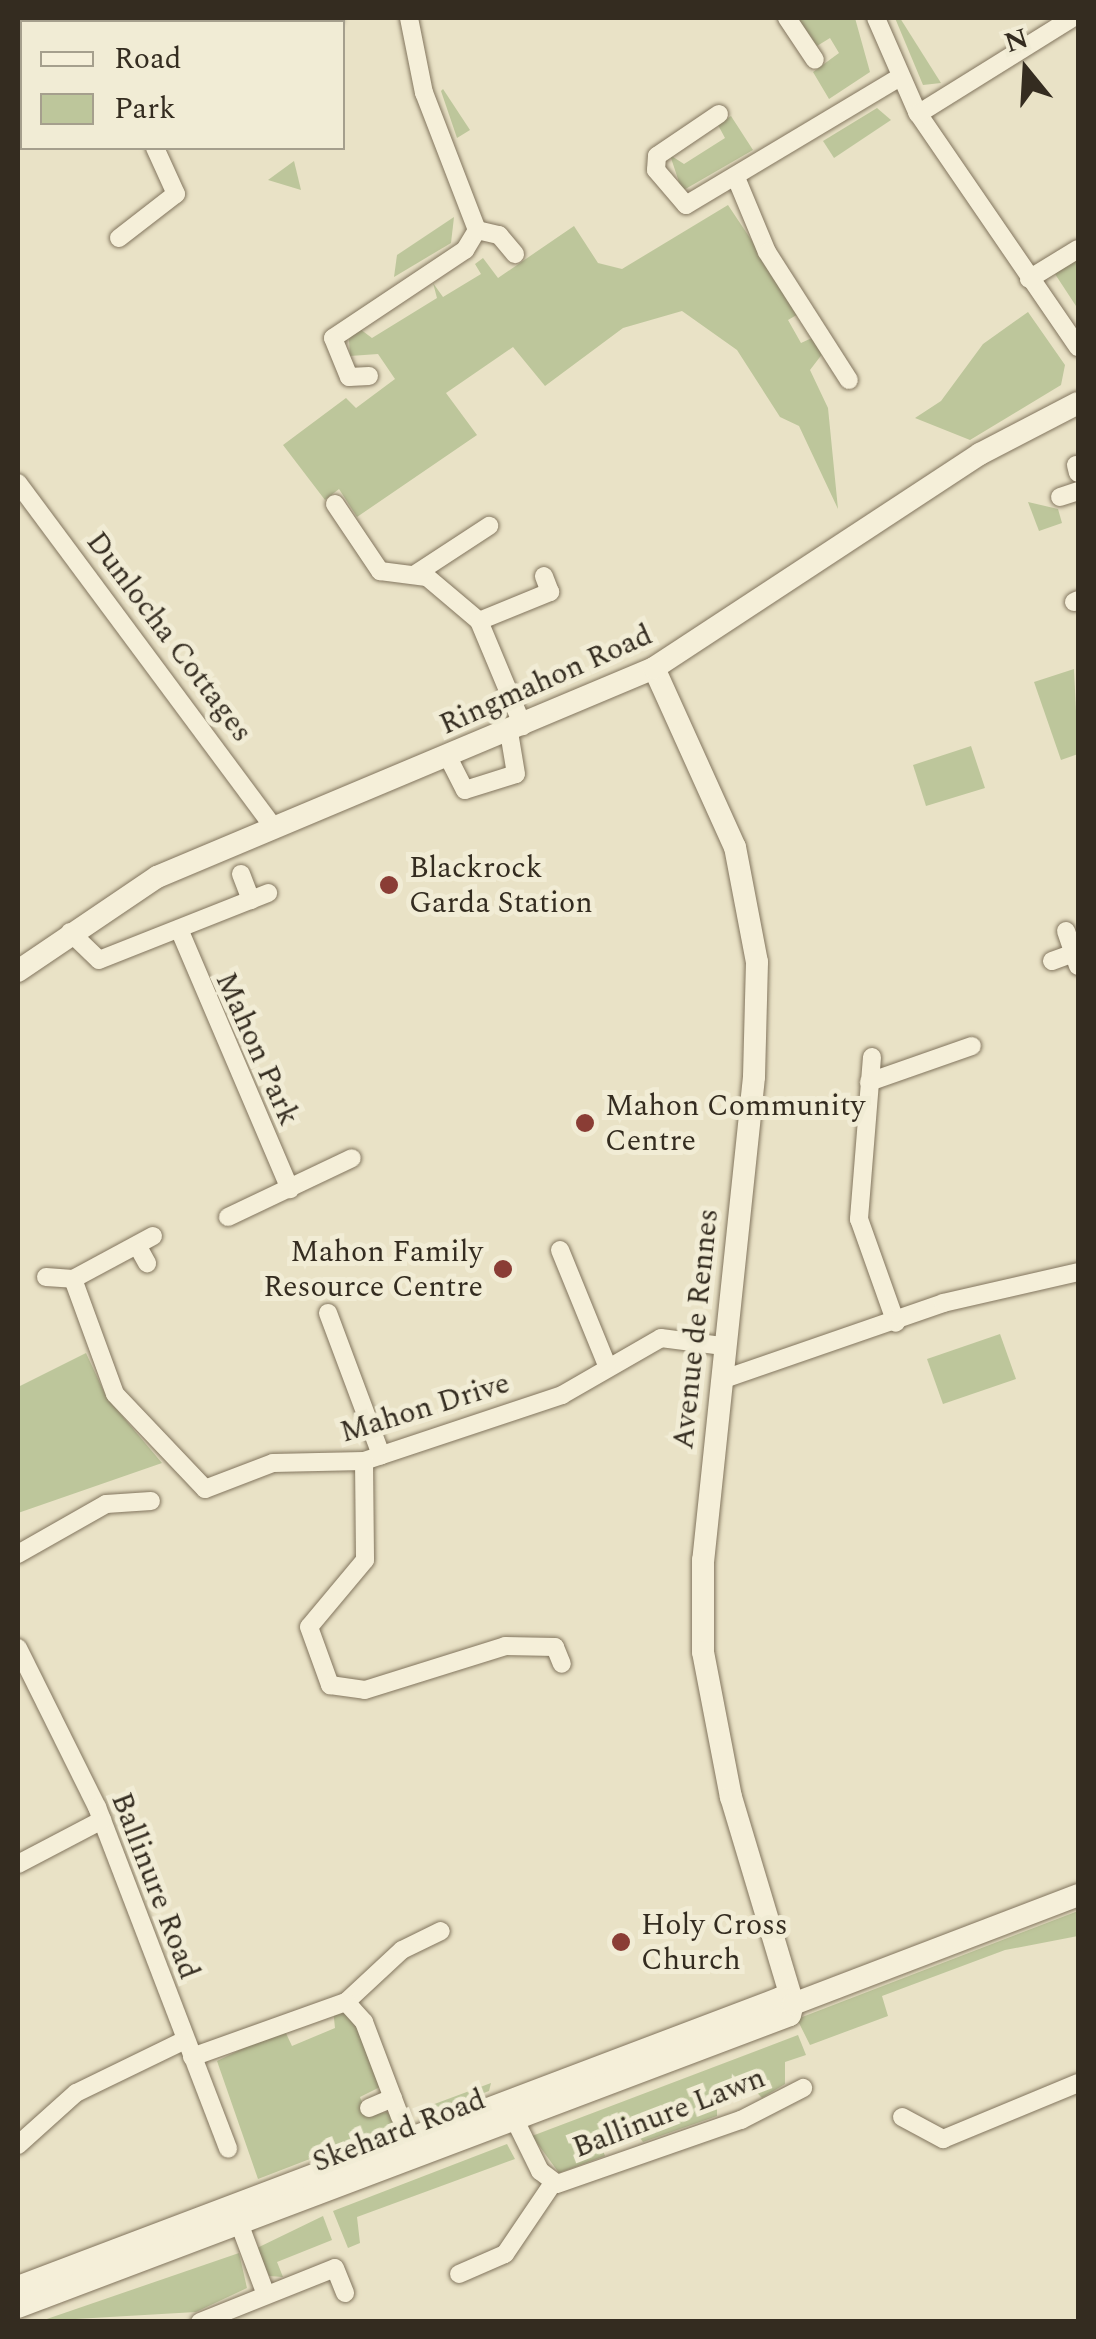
<!DOCTYPE html>
<style>
body{margin:0}
#map{position:relative;width:1096px;height:2339px;overflow:hidden;background:#e9e2c6;font-family:Spectral,serif}
div>[style]{position:absolute}
.green>*{inset:0;background:#bdc69b}
.roads{filter:drop-shadow(0 0 2px #82755e) drop-shadow(0 0 2px #82755e)}
.minor>*{height:18px;margin:-9px;padding:0 9px;transform-origin:9px;border-radius:9px;background:#f5efd9}
.tertiary>*{height:22px;margin:-11px;padding:0 11px;transform-origin:11px;border-radius:11px;background:#f5efd9}
.dots>*{width:28px;height:28px;translate:-50% -50%;box-sizing:border-box;border:5px solid #f1ecd5;border-radius:50%}
span{translate:-50% -50%;white-space:nowrap;text-align:center;line-height:1.15;-webkit-text-stroke:10px #f1ecd5;paint-order:stroke}
.street-label{font-size:30px;color:#342c20}
.poi-label{font-size:30px;color:#342c20}
.left{translate:0 -50%;text-align:left}
.right{translate:-100% -50%;text-align:right}
.frame{position:absolute;inset:0;border:20px solid #342c20;pointer-events:none}
.legend{position:absolute;left:20px;top:20px;width:325px;height:130px;box-sizing:border-box;background:#f1ecd5;border:2px solid #a59f8d;margin:0;padding:12px 18px;list-style:none;font-size:30px;color:#342c20}
.legend li{display:flex;align-items:center;gap:20px;height:50px}
.legend b{width:50px;border:2px solid #a59f8d}
.north{position:absolute;left:976px;top:20px;width:100px;height:100px;-webkit-text-stroke:8px #f1ecd5;paint-order:stroke;rotate:342deg;font-size:28px;font-weight:700;line-height:40px;text-align:center;color:#342c20}
.north::after{content:'';display:block;margin:auto;width:35px;height:45px;background:#342c20;clip-path:polygon(50% 0,100% 100%,50% 72%,0 100%)}
</style>
<div id="map">
<div class="green">
<i style="clip-path:polygon(125px 18px,283px 18px,268px 22px)"></i>
<i style="clip-path:polygon(798px 18px,855px 18px,870px 72px,829px 99px,813px 72px,839px 53px,830px 38px,817px 46px)"></i>
<i style="clip-path:polygon(895px 18px,900px 18px,941px 83px,923px 85px)"></i>
<i style="clip-path:polygon(443px 89px,470px 130px,457px 138px,441px 91px)"></i>
<i style="clip-path:polygon(877px 108px,891px 120px,834px 158px,823px 141px)"></i>
<i style="clip-path:polygon(731px 116px,753px 150px,682px 191px,670px 155px,684px 164px,725px 138px,718px 125px)"></i>
<i style="clip-path:polygon(294px 161px,301px 190px,268px 180px)"></i>
<i style="clip-path:polygon(728px 205px,800px 313px,788px 320px,801px 343px,814px 337px,823px 353px,810px 370px,828px 408px,838px 509px,799px 426px,780px 417px,737px 350px,682px 311px,623px 328px,545px 386px,513px 347px,446px 393px,477px 435px,357px 517px,339px 489px,325px 500px,283px 445px,346px 398px,356px 408px,395px 379px,378px 354px,350px 356px,349px 339px,360px 329px,372px 338px,437px 298px,433px 283px,443px 297px,481px 274px,475px 264px,483px 258px,498px 278px,574px 226px,598px 263px,622px 269px)"></i>
<i style="clip-path:polygon(454px 217px,451px 243px,394px 277px,397px 255px)"></i>
<i style="clip-path:polygon(1078px 257px,1078px 309px,1055px 274px)"></i>
<i style="clip-path:polygon(1028px 312px,1065px 365px,1061px 385px,970px 440px,915px 418px,941px 401px,983px 344px)"></i>
<i style="clip-path:polygon(1028px 502px,1058px 509px,1062px 523px,1039px 531px)"></i>
<i style="clip-path:polygon(1074px 669px,1078px 754px,1061px 760px,1034px 682px)"></i>
<i style="clip-path:polygon(971px 746px,985px 788px,926px 806px,913px 765px)"></i>
<i style="clip-path:polygon(1000px 1334px,1016px 1379px,943px 1404px,927px 1359px)"></i>
<i style="clip-path:polygon(86px 1353px,107px 1398px,162px 1463px,18px 1513px,18px 1387px)"></i>
<i style="clip-path:polygon(1078px 1911px,1078px 1936px,1005px 1950px,882px 1996px,888px 2016px,810px 2045px,797px 2019px)"></i>
<i style="clip-path:polygon(333px 2009px,353px 2015px,380px 2087px,360px 2097px,367px 2115px,387px 2112px,398px 2125px,258px 2179px,217px 2061px,284px 2029px,292px 2046px,335px 2028px)"></i>
<i style="clip-path:polygon(798px 2035px,806px 2055px,785px 2062px,785px 2084px,762px 2098px,750px 2085px,717px 2098px,717px 2116px,643px 2142px,632px 2127px,599px 2140px,605px 2156px,559px 2173px,532px 2136px)"></i>
<i style="clip-path:polygon(491px 2083px,489px 2091px,424px 2116px,421px 2109px)"></i>
<i style="clip-path:polygon(507px 2144px,515px 2159px,357px 2217px,360px 2243px,348px 2248px,333px 2211px)"></i>
<i style="clip-path:polygon(323px 2216px,332px 2240px,277px 2262px,283px 2277px,269px 2276px,257px 2248px)"></i>
<i style="clip-path:polygon(239px 2253px,247px 2288px,196px 2312px,41px 2321px)"></i>
</div>
<div class="roads">
<div class="minor">
<i style="left:93px;top:18px;width:6px;rotate:45deg"></i>
<i style="left:787px;top:18px;width:50px;rotate:56.3deg"></i>
<i style="left:876px;top:18px;width:103px;rotate:66.4deg"></i>
<i style="left:917px;top:112px;width:285px;rotate:55.6deg"></i>
<i style="left:314px;top:22px;width:20px;rotate:-11deg"></i>
<i style="left:719px;top:114px;width:75px;rotate:145.9deg"></i>
<i style="left:657px;top:156px;width:14px;rotate:94deg"></i>
<i style="left:656px;top:170px;width:46px;rotate:49.4deg"></i>
<i style="left:686px;top:205px;width:247px;rotate:-30.9deg"></i>
<i style="left:918px;top:114px;width:181px;rotate:-31.9deg"></i>
<i style="left:737px;top:180px;width:78px;rotate:67.4deg"></i>
<i style="left:767px;top:252px;width:152px;rotate:57.4deg"></i>
<i style="left:477px;top:230px;width:23px;rotate:13deg"></i>
<i style="left:499px;top:235px;width:25px;rotate:50deg"></i>
<i style="left:119px;top:238px;width:72px;rotate:-37.7deg"></i>
<i style="left:176px;top:194px;width:51px;rotate:-114.5deg"></i>
<i style="left:1029px;top:279px;width:57px;rotate:-31.5deg"></i>
<i style="left:369px;top:376px;width:20px;rotate:177deg"></i>
<i style="left:349px;top:377px;width:42px;rotate:-112.3deg"></i>
<i style="left:333px;top:338px;width:159px;rotate:-33.7deg"></i>
<i style="left:465px;top:250px;width:23px;rotate:-59deg"></i>
<i style="left:477px;top:230px;width:147px;rotate:-111.1deg"></i>
<i style="left:424px;top:93px;width:76px;rotate:-101.3deg"></i>
<i style="left:1076px;top:465px;width:8px;rotate:76deg"></i>
<i style="left:18px;top:483px;width:427px;rotate:53.4deg"></i>
<i style="left:1060px;top:497px;width:19px;rotate:-18deg"></i>
<i style="left:335px;top:504px;width:81px;rotate:56.1deg"></i>
<i style="left:380px;top:571px;width:47px;rotate:7.3deg"></i>
<i style="left:427px;top:577px;width:68px;rotate:40.2deg"></i>
<i style="left:479px;top:621px;width:114px;rotate:67.3deg"></i>
<i style="left:414px;top:575px;width:90px;rotate:-33.2deg"></i>
<i style="left:1074px;top:602px;width:4px;rotate:-27deg"></i>
<i style="left:479px;top:621px;width:77px;rotate:-22.2deg"></i>
<i style="left:550px;top:592px;width:17px;rotate:-111deg"></i>
<i style="left:448px;top:757px;width:37px;rotate:63deg"></i>
<i style="left:465px;top:790px;width:53px;rotate:-17.4deg"></i>
<i style="left:516px;top:774px;width:43px;rotate:-99.5deg"></i>
<i style="left:241px;top:874px;width:28px;rotate:69deg"></i>
<i style="left:179px;top:929px;width:283px;rotate:66.9deg"></i>
<i style="left:1066px;top:931px;width:37px;rotate:71deg"></i>
<i style="left:70px;top:932px;width:40px;rotate:44deg"></i>
<i style="left:99px;top:960px;width:182px;rotate:-21.6deg"></i>
<i style="left:1052px;top:961px;width:23px;rotate:-20deg"></i>
<i style="left:872px;top:1057px;width:163px;rotate:94.6deg"></i>
<i style="left:859px;top:1219px;width:110px;rotate:70.4deg"></i>
<i style="left:869px;top:1082px;width:109px;rotate:-19.3deg"></i>
<i style="left:228px;top:1217px;width:137px;rotate:-25.4deg"></i>
<i style="left:153px;top:1236px;width:91px;rotate:151.7deg"></i>
<i style="left:73px;top:1279px;width:122px;rotate:69.9deg"></i>
<i style="left:115px;top:1394px;width:131px;rotate:46.5deg"></i>
<i style="left:205px;top:1489px;width:73px;rotate:-20.9deg"></i>
<i style="left:273px;top:1463px;width:91px;rotate:-1.3deg"></i>
<i style="left:364px;top:1461px;width:209px;rotate:-18.4deg"></i>
<i style="left:562px;top:1395px;width:114px;rotate:-29.9deg"></i>
<i style="left:661px;top:1338px;width:63px;rotate:7.4deg"></i>
<i style="left:137px;top:1245px;width:21px;rotate:61deg"></i>
<i style="left:560px;top:1250px;width:124px;rotate:67.8deg"></i>
<i style="left:46px;top:1277px;width:27px;rotate:4deg"></i>
<i style="left:328px;top:1313px;width:152px;rotate:69.5deg"></i>
<i style="left:721px;top:1380px;width:235px;rotate:-19.1deg"></i>
<i style="left:943px;top:1303px;width:139px;rotate:-12.9deg"></i>
<i style="left:364px;top:1461px;width:99px;rotate:89.4deg"></i>
<i style="left:365px;top:1560px;width:87px;rotate:129.9deg"></i>
<i style="left:309px;top:1627px;width:62px;rotate:70.1deg"></i>
<i style="left:330px;top:1685px;width:35px;rotate:8deg"></i>
<i style="left:365px;top:1690px;width:147px;rotate:-17.4deg"></i>
<i style="left:505px;top:1646px;width:50px;rotate:1.1deg"></i>
<i style="left:555px;top:1647px;width:18px;rotate:68deg"></i>
<i style="left:18px;top:1554px;width:101px;rotate:-29.6deg"></i>
<i style="left:106px;top:1504px;width:45px;rotate:-3.8deg"></i>
<i style="left:18px;top:1648px;width:178px;rotate:63.6deg"></i>
<i style="left:97px;top:1807px;width:366px;rotate:69deg"></i>
<i style="left:18px;top:1864px;width:95px;rotate:-27.6deg"></i>
<i style="left:346px;top:2002px;width:76px;rotate:-42.9deg"></i>
<i style="left:402px;top:1950px;width:43px;rotate:-26deg"></i>
<i style="left:192px;top:2057px;width:164px;rotate:-19.7deg"></i>
<i style="left:346px;top:2002px;width:27px;rotate:48deg"></i>
<i style="left:364px;top:2022px;width:102px;rotate:69.2deg"></i>
<i style="left:369px;top:2108px;width:26px;rotate:-23deg"></i>
<i style="left:510px;top:2110px;width:68px;rotate:63.8deg"></i>
<i style="left:540px;top:2171px;width:21px;rotate:37deg"></i>
<i style="left:557px;top:2184px;width:195px;rotate:-19.2deg"></i>
<i style="left:741px;top:2120px;width:70px;rotate:-27.3deg"></i>
<i style="left:902px;top:2117px;width:47px;rotate:28.2deg"></i>
<i style="left:943px;top:2139px;width:146px;rotate:-22.5deg"></i>
<i style="left:18px;top:2145px;width:78px;rotate:-41.9deg"></i>
<i style="left:76px;top:2093px;width:121px;rotate:-25.9deg"></i>
<i style="left:236px;top:2215px;width:85px;rotate:69.4deg"></i>
<i style="left:459px;top:2274px;width:50px;rotate:-23.5deg"></i>
<i style="left:505px;top:2254px;width:86px;rotate:-55.9deg"></i>
<i style="left:200px;top:2322px;width:145px;rotate:-21.8deg"></i>
<i style="left:335px;top:2268px;width:27px;rotate:68deg"></i>
</div>
<div class="tertiary">
<i style="left:654px;top:668px;width:196px;rotate:65.7deg"></i>
<i style="left:735px;top:847px;width:117px;rotate:79.2deg"></i>
<i style="left:757px;top:962px;width:115px;rotate:91.5deg"></i>
<i style="left:754px;top:1077px;width:486px;rotate:96deg"></i>
<i style="left:703px;top:1560px;width:92px;rotate:90deg"></i>
<i style="left:703px;top:1652px;width:148px;rotate:79.1deg"></i>
<i style="left:731px;top:1797px;width:216px;rotate:73.3deg"></i>
<i style="left:18px;top:971px;width:168px;rotate:-34.1deg"></i>
<i style="left:157px;top:877px;width:539px;rotate:-22.81deg"></i>
<i style="left:654px;top:668px;width:390px;rotate:-33.3deg"></i>
<i style="left:980px;top:454px;width:110px;rotate:-27.5deg"></i>
<i style="left:18px;top:2287px;width:816px;rotate:-20.75deg"></i>
<i style="left:781px;top:1998px;width:13px;rotate:27deg"></i>
<i style="left:18px;top:2307px;width:825px;rotate:-20.72deg"></i>
<i style="left:790px;top:2015px;width:11px;rotate:-75deg"></i>
<i style="left:793px;top:2004px;width:305px;rotate:-20.9deg"></i>
</div>
</div>
<div class="dots">
<i style="left:389px;top:885px;background:#8a3d35"></i>
<i style="left:585px;top:1123px;background:#8a3d35"></i>
<i style="left:503px;top:1269px;background:#8a3d35"></i>
<i style="left:621px;top:1942px;background:#8a3d35"></i>
</div>
<div class="street-label">
<span style="left:169px;top:637px;rotate:53deg">Dunlocha Cottages</span>
<span style="left:546px;top:680px;rotate:-24deg">Ringmahon Road</span>
<span style="left:257px;top:1049px;rotate:66deg">Mahon Park</span>
<span style="left:696px;top:1329px;rotate:-84deg">Avenue de Rennes</span>
<span style="left:425px;top:1408px;rotate:-17deg">Mahon Drive</span>
<span style="left:155px;top:1886px;rotate:69deg">Ballinure Road</span>
<span style="left:669px;top:2113px;rotate:-21deg">Ballinure Lawn</span>
<span style="left:399px;top:2131px;rotate:-21deg">Skehard Road</span>
</div>
<div class="poi-label">
<span class="left" style="left:409px;top:885px">Blackrock<br>Garda Station</span>
<span class="left" style="left:605px;top:1123px">Mahon Community<br>Centre</span>
<span class="right" style="left:483px;top:1269px">Mahon Family<br>Resource Centre</span>
<span class="left" style="left:641px;top:1942px">Holy Cross<br>Church</span>
</div>
<div class="frame"></div>
<ul class="legend">
<li><b style="height:12px;background:#f5efd9"></b>Road</li>
<li><b style="height:28px;background:#bdc69b"></b>Park</li>
</ul>
<div class="north">N</div>
</div>
